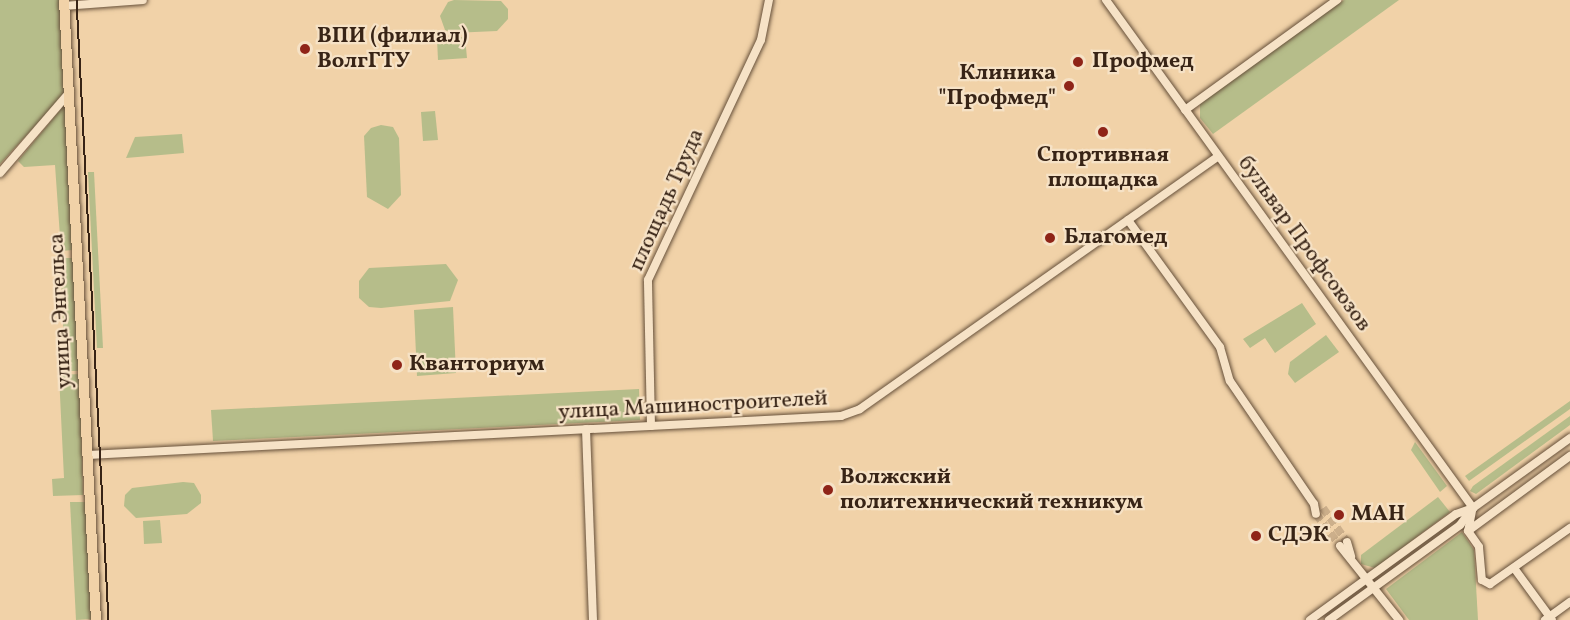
<!DOCTYPE html>
<meta charset="utf-8">
<style>
body{margin:0}
#map{position:relative;width:1570px;height:620px;overflow:hidden;background:#f1d2a8;font-family:Vollkorn,serif}
div>[style]{position:absolute}
.green>*{inset:0;background:#b6bd8a}
.minor-tunnel>*{height:8px;margin-top:-4px;transform-origin:0;background:repeating-linear-gradient(90deg,#ccaf8b 0 8px,transparent 0 12px)}
.roads{filter:drop-shadow(0 0 2px #66503a) drop-shadow(0 0 2px #66503a)}
.minor>*{height:8px;margin:-4px;padding:0 4px;transform-origin:4px;border-radius:4px;background:#f6e2c6}
.major>*{height:10px;margin:-5px;padding:0 5px;transform-origin:5px;border-radius:5px;background:#f1d2a8}
.tram>*{height:1.5px;margin:-0.75px;padding:0 0.75px;transform-origin:0.75px;border-radius:0.75px;background:#382416}
.dots>*{width:16px;height:16px;translate:-50% -50%;box-sizing:border-box;border:3px solid #f6e2c6;border-radius:50%}
span{translate:-50% -50%;white-space:nowrap;text-align:center;line-height:1.15;-webkit-text-stroke:4.5px #f6e2c6;paint-order:stroke}
.poi-label{font-size:22px;color:#382416;font-weight:700}
.left{translate:0 -50%;text-align:left}
.right{translate:-100% -50%;text-align:right}
.street-label{font-size:22px;color:#382416}
</style>
<div id="map">
<div class="green">
<i style="clip-path:polygon(0 0,60px 0,65px 93px,0 164px)"></i>
<i style="clip-path:polygon(454px 0,501px 1px,508px 9px,508px 19px,497px 31px,452px 33px,445px 30px,440px 16px,448px 2px)"></i>
<i style="clip-path:polygon(1344px 0,1399px 0,1213px 134px,1200px 118px,1200px 103px)"></i>
<i style="clip-path:polygon(465px 37px,467px 58px,438px 60px,437px 39px)"></i>
<i style="clip-path:polygon(66px 103px,73px 250px,61px 251px,55px 165px,24px 167px,18px 161px)"></i>
<i style="clip-path:polygon(435px 111px,438px 140px,423px 141px,421px 112px)"></i>
<i style="clip-path:polygon(381px 125px,393px 127px,399px 138px,401px 195px,388px 209px,367px 197px,364px 136px,371px 128px)"></i>
<i style="clip-path:polygon(182px 134px,184px 153px,126px 158px,135px 137px)"></i>
<i style="clip-path:polygon(88px 172px,94px 172px,103px 348px,97px 348px)"></i>
<i style="clip-path:polygon(60px 258px,74px 258px,79px 371px,65px 371px)"></i>
<i style="clip-path:polygon(446px 264px,458px 280px,450px 301px,381px 308px,369px 307px,359px 298px,359px 281px,369px 268px)"></i>
<i style="clip-path:polygon(1302px 303px,1316px 324px,1275px 353px,1265px 338px,1250px 348px,1243px 339px)"></i>
<i style="clip-path:polygon(453px 307px,456px 373px,417px 376px,414px 310px)"></i>
<i style="clip-path:polygon(1326px 335px,1339px 352px,1295px 383px,1288px 374px,1290px 362px)"></i>
<i style="clip-path:polygon(80px 374px,83px 495px,53px 496px,52px 479px,64px 478px,59px 375px)"></i>
<i style="clip-path:polygon(639px 389px,640px 420px,213px 441px,211px 410px)"></i>
<i style="clip-path:polygon(1570px 401px,1570px 409px,1469px 481px,1465px 476px)"></i>
<i style="clip-path:polygon(1570px 416px,1570px 425px,1476px 494px,1470px 491px,1473px 486px)"></i>
<i style="clip-path:polygon(1415px 442px,1447px 486px,1440px 492px,1411px 450px)"></i>
<i style="clip-path:polygon(183px 482px,194px 483px,201px 495px,201px 503px,187px 514px,136px 518px,124px 506px,125px 495px,132px 488px)"></i>
<i style="clip-path:polygon(1438px 497px,1450px 512px,1375px 568px,1361px 564px,1361px 555px)"></i>
<i style="clip-path:polygon(70px 502px,86px 502px,92px 619px,76px 620px)"></i>
<i style="clip-path:polygon(160px 520px,162px 543px,144px 544px,143px 521px)"></i>
<i style="clip-path:polygon(1462px 532px,1474px 550px,1478px 620px,1409px 620px,1386px 589px)"></i>
</div>
<div class="minor-tunnel">
<i style="left:1323px;top:508px;width:42px;rotate:54.8deg"></i>
<i style="left:1316px;top:514px;width:40px;rotate:53deg"></i>
</div>
<div class="roads">
<div class="minor">
<i style="left:1106px;top:0;width:627px;rotate:54.15deg"></i>
<i style="left:64px;top:6px;width:79px;rotate:-4.3deg"></i>
<i style="left:1185px;top:110px;width:188px;rotate:-35.9deg"></i>
<i style="left:0;top:173px;width:106px;rotate:-49.2deg"></i>
<i style="left:1128px;top:220px;width:157px;rotate:54.1deg"></i>
<i style="left:1220px;top:347px;width:35px;rotate:74deg"></i>
<i style="left:1230px;top:381px;width:149px;rotate:55.7deg"></i>
<i style="left:1314px;top:504px;width:10px;rotate:79deg"></i>
<i style="left:651px;top:426px;width:146px;rotate:-91.2deg"></i>
<i style="left:648px;top:280px;width:265px;rotate:-64.8deg"></i>
<i style="left:761px;top:40px;width:41px;rotate:-78.7deg"></i>
<i style="left:586px;top:429px;width:191px;rotate:87.9deg"></i>
<i style="left:88px;top:455px;width:754px;rotate:-2.96deg"></i>
<i style="left:841px;top:416px;width:20px;rotate:-20deg"></i>
<i style="left:860px;top:409px;width:438px;rotate:-35.2deg"></i>
<i style="left:1472px;top:511px;width:20px;rotate:101deg"></i>
<i style="left:1468px;top:531px;width:19px;rotate:55deg"></i>
<i style="left:1479px;top:547px;width:33px;rotate:85deg"></i>
<i style="left:1482px;top:580px;width:9px;rotate:27deg"></i>
<i style="left:1490px;top:584px;width:98px;rotate:-35deg"></i>
<i style="left:1468px;top:531px;width:127px;rotate:-36.3deg"></i>
<i style="left:1347px;top:542px;width:15px;rotate:74deg"></i>
<i style="left:1340px;top:546px;width:95px;rotate:51.4deg"></i>
<i style="left:1514px;top:568px;width:64px;rotate:53.8deg"></i>
<i style="left:1310px;top:620px;width:180px;rotate:-36deg"></i>
<i style="left:1456px;top:514px;width:18px;rotate:-19deg"></i>
<i style="left:1329px;top:620px;width:162px;rotate:-35.9deg"></i>
<i style="left:1460px;top:525px;width:21px;rotate:-53deg"></i>
<i style="left:1473px;top:508px;width:120px;rotate:-35.8deg"></i>
<i style="left:1545px;top:620px;width:31px;rotate:-36deg"></i>
</div>
<div class="major">
<i style="left:64px;top:0;width:621px;rotate:87.05deg"></i>
</div>
</div>
<div class="tram">
<i style="left:77px;top:0;width:621px;rotate:87.05deg"></i>
</div>
<div class="dots">
<i style="left:305px;top:49px;background:#8f2418"></i>
<i style="left:1078px;top:62px;background:#8f2418"></i>
<i style="left:1069px;top:86px;background:#8f2418"></i>
<i style="left:1103px;top:132px;background:#8f2418"></i>
<i style="left:1050px;top:238px;background:#8f2418"></i>
<i style="left:397px;top:365px;background:#8f2418"></i>
<i style="left:828px;top:490px;background:#8f2418"></i>
<i style="left:1339px;top:515px;background:#8f2418"></i>
<i style="left:1256px;top:536px;background:#8f2418"></i>
</div>
<div class="poi-label">
<span class="left" style="left:317px;top:49px">ВПИ (филиал)<br>ВолгГТУ</span>
<span class="left" style="left:1092px;top:62px">Профмед</span>
<span class="right" style="left:1056px;top:86px">Клиника<br>"Профмед"</span>
<span style="left:1103px;top:168px">Спортивная<br>площадка</span>
<span class="left" style="left:1064px;top:238px">Благомед</span>
<span class="left" style="left:409px;top:365px">Кванториум</span>
<span class="left" style="left:840px;top:490px">Волжский<br>политехнический техникум</span>
<span class="left" style="left:1351px;top:515px">МАН</span>
<span class="left" style="left:1268px;top:536px">СДЭК</span>
</div>
<div class="street-label">
<span style="left:667px;top:200px;rotate:-66deg">площадь Труда</span>
<span style="left:1304px;top:244px;rotate:54deg">бульвар Профсоюзов</span>
<span style="left:61px;top:311px;rotate:-93deg">улица Энгельса</span>
<span style="left:693px;top:406px;rotate:-3deg">улица Машиностроителей</span>
</div>
</div>
